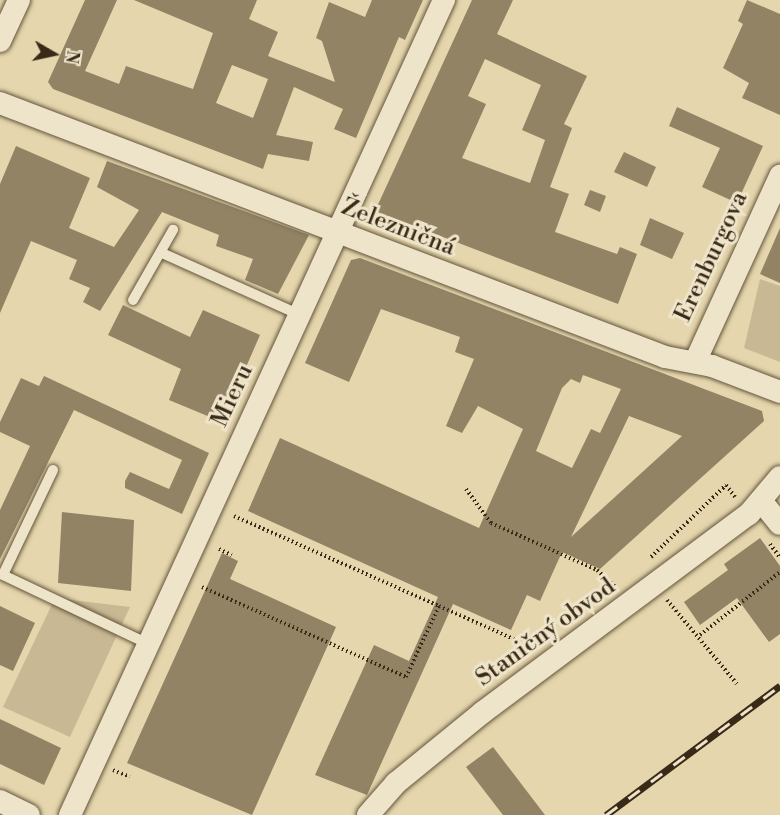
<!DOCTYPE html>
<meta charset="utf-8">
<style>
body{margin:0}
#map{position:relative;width:780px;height:815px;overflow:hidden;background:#e5d6ad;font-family:"Libre Bodoni",serif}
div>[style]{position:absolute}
.green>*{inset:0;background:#c8b994}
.building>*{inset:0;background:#928365}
.path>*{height:4px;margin-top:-2px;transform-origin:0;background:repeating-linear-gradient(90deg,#392a17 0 1.5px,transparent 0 4.5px)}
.roads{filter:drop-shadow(0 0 2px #64553c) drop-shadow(0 0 2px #64553c)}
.lane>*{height:10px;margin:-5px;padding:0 5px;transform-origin:5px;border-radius:5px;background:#eee4ca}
.street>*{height:22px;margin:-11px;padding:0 11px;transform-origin:11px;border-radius:11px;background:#eee4ca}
.rail>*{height:7px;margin-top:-3.5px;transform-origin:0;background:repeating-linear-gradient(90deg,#eee4ca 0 14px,#392a17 0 28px);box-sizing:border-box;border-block:2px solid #392a17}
span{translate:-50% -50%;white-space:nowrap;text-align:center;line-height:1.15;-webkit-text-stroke:6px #eee4ca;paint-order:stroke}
.street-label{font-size:24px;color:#392a17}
.north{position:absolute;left:24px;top:24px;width:60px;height:60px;-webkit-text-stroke:4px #eee4ca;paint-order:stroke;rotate:99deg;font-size:16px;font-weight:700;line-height:24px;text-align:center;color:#392a17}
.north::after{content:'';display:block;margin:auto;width:21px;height:27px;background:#392a17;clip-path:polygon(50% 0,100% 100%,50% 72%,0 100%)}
</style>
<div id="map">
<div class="green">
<i style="clip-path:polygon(760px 279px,780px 286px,780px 362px,744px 348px)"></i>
<i style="clip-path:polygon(55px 598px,130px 607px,70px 737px,3px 707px)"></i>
</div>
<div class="building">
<i style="clip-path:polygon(evenodd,85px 0,117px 0,85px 71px,119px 84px,126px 66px,193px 89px,213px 33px,134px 0,257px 0,249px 19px,278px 32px,268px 56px,335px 82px,322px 41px,316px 38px,329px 2px,365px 17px,372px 0,423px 0,405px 40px,399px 37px,356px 138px,334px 129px,343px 109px,294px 87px,276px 135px,313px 142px,309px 161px,268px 154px,263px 169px,53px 89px,48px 82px,85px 0,232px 65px,268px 79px,253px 118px,216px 103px,232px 65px)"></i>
<i style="clip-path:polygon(evenodd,472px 0,513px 0,497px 34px,587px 76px,564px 124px,572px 128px,550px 187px,569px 194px,555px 232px,617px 254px,620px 247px,637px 254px,618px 304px,375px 211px,472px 0,485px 59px,541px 85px,522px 130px,545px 140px,530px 183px,462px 158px,486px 104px,468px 96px,485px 59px)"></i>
<i style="clip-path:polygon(747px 0,780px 14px,780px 115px,742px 98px,749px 83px,723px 68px,743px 24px,738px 21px)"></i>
<i style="clip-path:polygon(677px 107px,763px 146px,737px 203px,702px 187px,720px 148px,669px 126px)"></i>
<i style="clip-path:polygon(16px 146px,90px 178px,69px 228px,114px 247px,139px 210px,97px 187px,107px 161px,309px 235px,278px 294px,245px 280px,253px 259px,216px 246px,219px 235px,162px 212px,100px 311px,83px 302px,90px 288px,69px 279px,77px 260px,31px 241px,0 313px,0 184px)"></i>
<i style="clip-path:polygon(624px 152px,656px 167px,647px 187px,614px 172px)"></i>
<i style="clip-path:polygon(590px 190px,606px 196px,600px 212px,584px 205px)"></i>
<i style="clip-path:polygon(650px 218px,684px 233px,672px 259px,640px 245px)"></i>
<i style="clip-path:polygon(780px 228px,780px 283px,760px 274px)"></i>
<i style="clip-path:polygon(evenodd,360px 258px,762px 411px,764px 421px,600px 569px,562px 552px,540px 601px,527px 595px,511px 630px,453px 604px,367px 795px,315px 775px,374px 645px,409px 661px,438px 597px,248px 511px,280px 438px,479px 528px,523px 429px,478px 406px,462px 433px,446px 426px,474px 359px,455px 352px,460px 337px,381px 309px,349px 382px,305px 363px,351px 260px,360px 258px,583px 375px,621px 389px,600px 433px,591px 429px,572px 468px,536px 451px,562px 388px,571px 379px,580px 383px,583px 375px,360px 258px,629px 416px,682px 436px,571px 537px,629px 416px)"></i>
<i style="clip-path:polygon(123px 305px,190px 337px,203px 310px,260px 335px,222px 422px,169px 400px,181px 369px,108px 335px)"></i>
<i style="clip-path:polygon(44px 376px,209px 453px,182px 514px,125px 488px,125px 481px,130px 472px,169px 489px,182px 460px,74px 410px,0 559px,0 510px,30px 446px,0 432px,0 422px,21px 378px,39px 386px)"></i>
<i style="clip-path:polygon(62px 512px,134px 520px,131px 591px,58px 583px)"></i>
<i style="clip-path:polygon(760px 538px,780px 566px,780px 634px,769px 642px,737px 598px,700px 625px,684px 602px,728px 570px,724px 564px)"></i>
<i style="clip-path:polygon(222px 553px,238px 561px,230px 579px,336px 627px,252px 815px,127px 763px)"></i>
<i style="clip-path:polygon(0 606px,35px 623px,13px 671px,0 665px)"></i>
<i style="clip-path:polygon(0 719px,61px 748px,44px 785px,0 764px)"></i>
<i style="clip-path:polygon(493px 747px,545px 815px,503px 815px,466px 767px)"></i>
</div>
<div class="path">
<i style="left:466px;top:489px;width:42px;rotate:53.7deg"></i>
<i style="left:491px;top:523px;width:116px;rotate:23.9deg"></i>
<i style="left:597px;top:570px;width:25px;rotate:43deg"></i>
<i style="left:234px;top:516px;width:224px;rotate:23.7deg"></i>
<i style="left:770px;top:544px;width:17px;rotate:54deg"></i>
<i style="left:219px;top:549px;width:14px;rotate:25deg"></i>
<i style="left:651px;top:557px;width:104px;rotate:-43.8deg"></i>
<i style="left:726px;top:485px;width:15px;rotate:53deg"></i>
<i style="left:202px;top:587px;width:223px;rotate:23.8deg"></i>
<i style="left:406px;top:677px;width:78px;rotate:-65.1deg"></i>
<i style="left:439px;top:606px;width:84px;rotate:23.8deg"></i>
<i style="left:516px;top:640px;width:39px;rotate:-15deg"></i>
<i style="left:667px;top:600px;width:109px;rotate:50.2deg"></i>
<i style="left:700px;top:635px;width:102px;rotate:-38.2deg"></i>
<i style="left:113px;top:770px;width:18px;rotate:22deg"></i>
</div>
<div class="roads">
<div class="lane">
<i style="left:162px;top:253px;width:151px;rotate:24.2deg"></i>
<i style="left:133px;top:300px;width:81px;rotate:-60.3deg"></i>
<i style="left:53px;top:470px;width:116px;rotate:115.5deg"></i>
<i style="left:3px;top:575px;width:161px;rotate:25.4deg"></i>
</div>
<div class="street">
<i style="left:0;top:41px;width:45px;rotate:-65.1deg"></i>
<i style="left:0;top:103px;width:712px;rotate:20.9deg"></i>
<i style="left:665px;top:357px;width:48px;rotate:10.8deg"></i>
<i style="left:712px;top:366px;width:73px;rotate:20.9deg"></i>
<i style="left:695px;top:362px;width:205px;rotate:-65.4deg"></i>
<i style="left:762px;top:502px;width:28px;rotate:51deg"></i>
<i style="left:0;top:801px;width:32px;rotate:26deg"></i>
<i style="left:70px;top:815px;width:897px;rotate:-65.35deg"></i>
<i style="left:368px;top:815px;width:43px;rotate:-48.8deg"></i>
<i style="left:396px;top:783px;width:112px;rotate:-39.2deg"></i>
<i style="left:483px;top:712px;width:332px;rotate:-36.7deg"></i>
<i style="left:749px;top:514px;width:48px;rotate:-50deg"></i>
</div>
</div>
<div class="rail">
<i style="left:606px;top:815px;width:217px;rotate:-36.6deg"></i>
</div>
<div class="street-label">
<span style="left:398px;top:228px;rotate:21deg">Železničná</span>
<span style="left:712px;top:257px;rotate:-65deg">Erenburgova</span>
<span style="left:233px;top:396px;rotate:-65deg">Mieru</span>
<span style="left:546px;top:633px;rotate:-36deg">Staničný obvod</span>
</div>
<div class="north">N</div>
</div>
